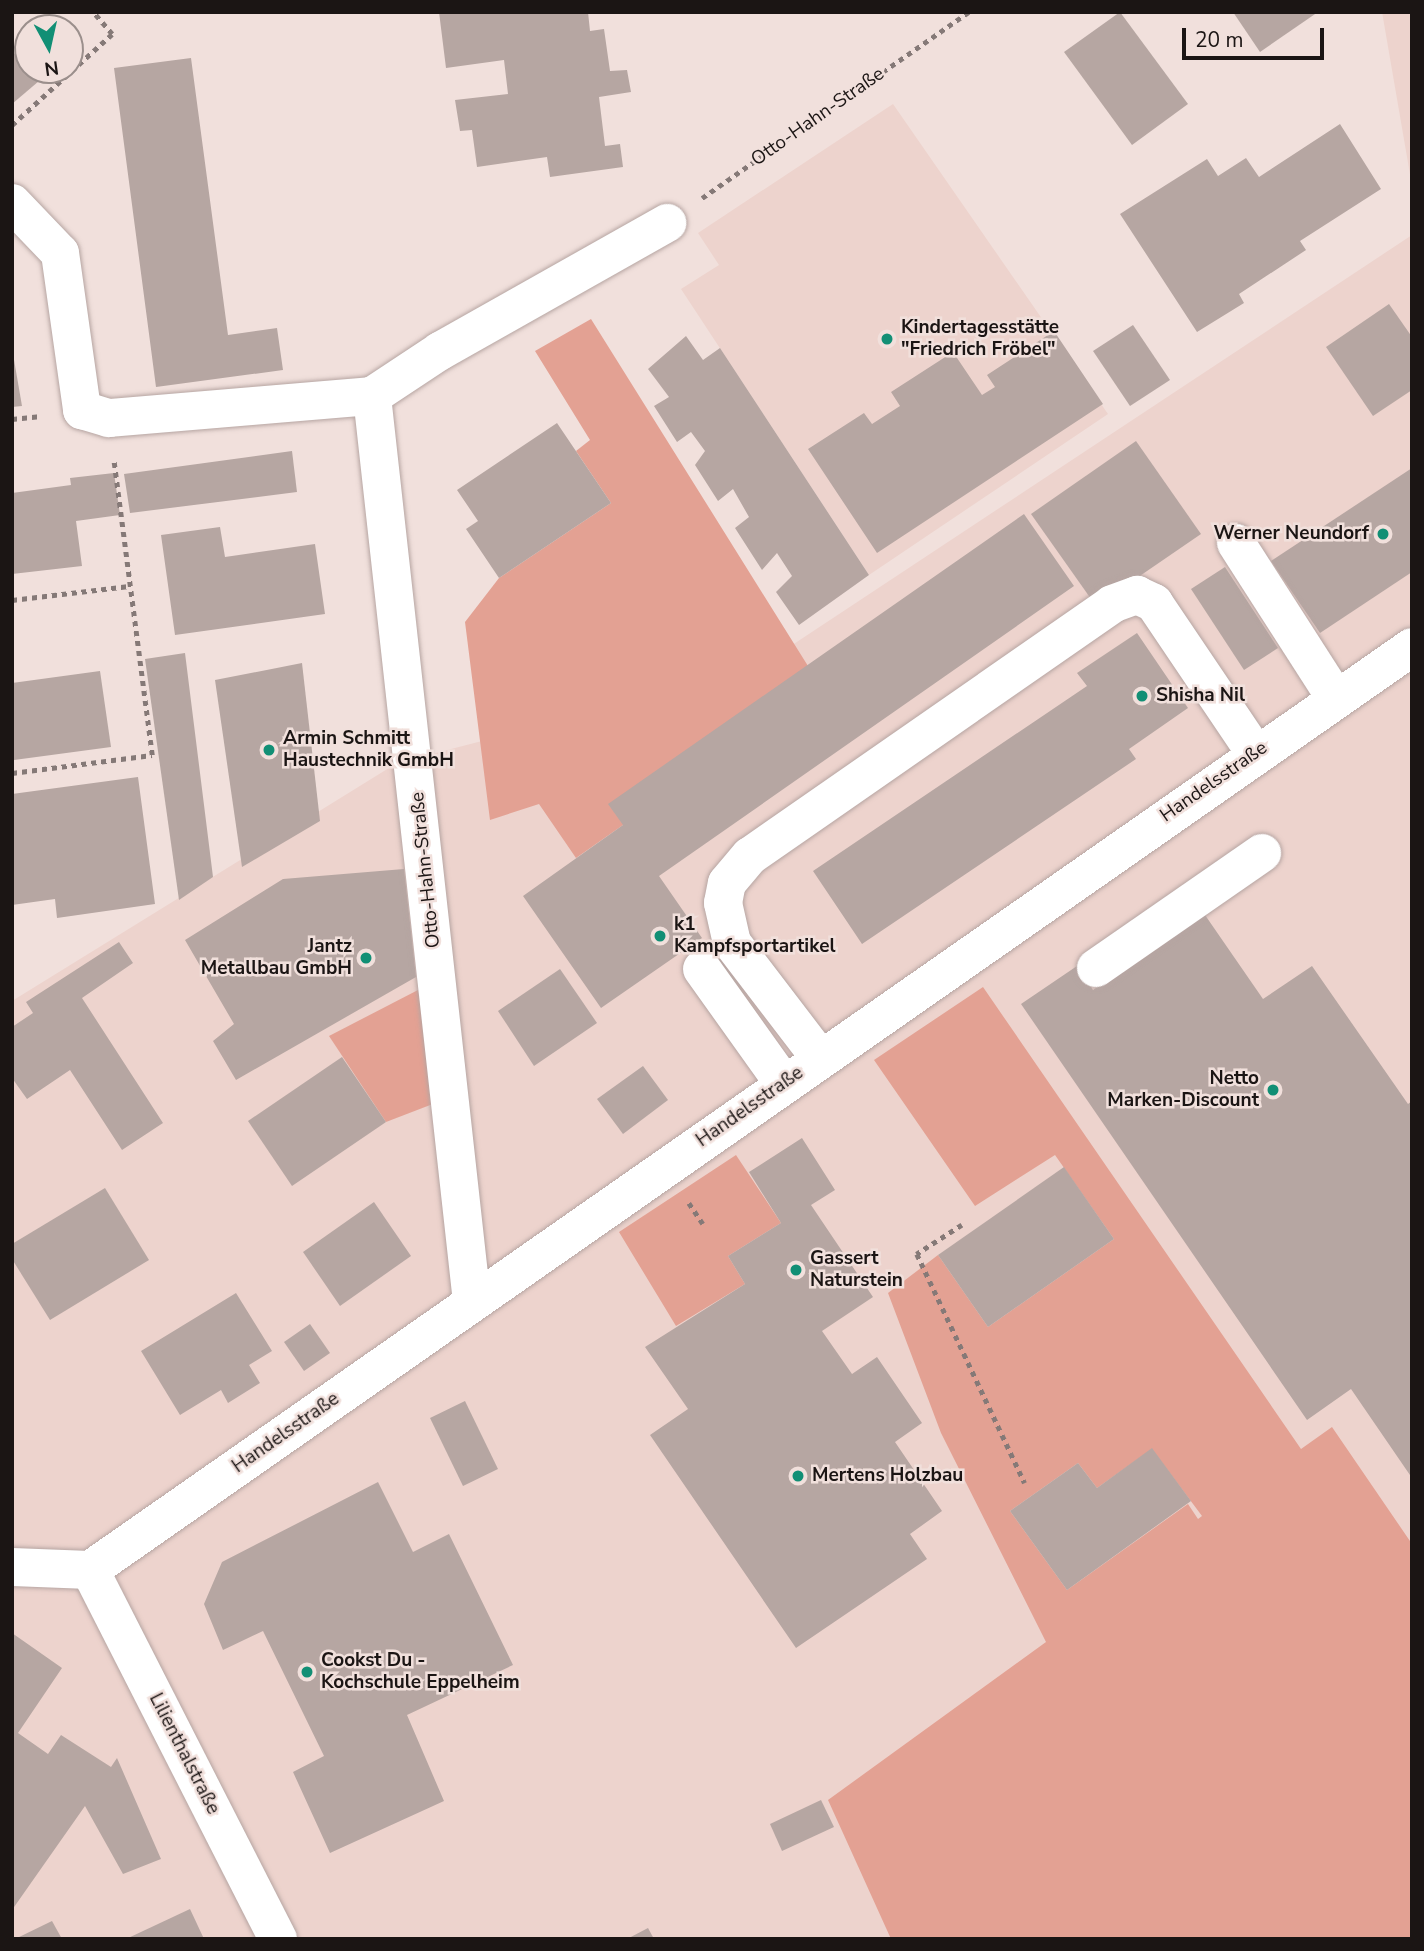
<!DOCTYPE html>
<meta charset="utf-8">
<style>
body{margin:0}
#map{position:relative;width:1424px;height:1951px;overflow:hidden;background:#f1e0dc;font-family:"Nunito Sans",sans-serif}
div>[style]{position:absolute}
.built>*{inset:0;background:#edd3cd}
.green>*{inset:0;background:#e3a193}
.building>*{inset:0;background:#b6a6a2}
.path>*{height:4.5px;margin-top:-2.25px;transform-origin:0;background:repeating-linear-gradient(90deg,#857977 0 5px,transparent 0 10px)}
.roads{filter:drop-shadow(0 0 2px #b6a5a2) drop-shadow(0 0 2px #b6a5a2)}
.minor>*{height:38px;margin:-19px;padding:0 19px;transform-origin:19px;border-radius:19px;background:#fff}
.dots>*{width:19px;height:19px;translate:-50% -50%;box-sizing:border-box;border:4px solid #f1e0dc;border-radius:50%}
span{translate:-50% -50%;white-space:nowrap;text-align:center;line-height:1.15;-webkit-text-stroke:5px #f1e0dc;paint-order:stroke}
.street-label{font-size:19px;color:#1b1514}
.poi-label{font-size:19px;color:#1b1514;font-weight:700}
.left{translate:0 -50%;text-align:left}
.right{translate:-100% -50%;text-align:right}
.frame{position:absolute;inset:0;border:14px solid #1b1514;pointer-events:none}
.north{position:absolute;left:14px;top:14px;width:70px;height:70px;box-sizing:border-box;background:#f1e0dc;border:2px solid #9b8f8c;border-radius:50%;rotate:172deg;font-size:19px;font-weight:700;line-height:28px;text-align:center;color:#1b1514}
.north::after{content:'';display:block;margin:auto;width:24px;height:32px;background:#128f75;clip-path:polygon(50% 0,100% 100%,50% 72%,0 100%)}
.scale{position:absolute;left:1182px;top:28px;width:142px;height:32px;box-sizing:border-box;border:4px solid #1b1514;border-top:0;padding-left:9px;font-size:21px;line-height:24px;white-space:nowrap;color:#1b1514;-webkit-text-stroke:5px #f1e0dc;paint-order:stroke}
</style>
<div id="map">
<div class="built">
<i style="clip-path:polygon(1382px 12px,1412px 12px,1412px 186px)"></i>
<i style="clip-path:polygon(893px 104px,1108px 414px,869px 575px,681px 289px,719px 265px,698px 233px)"></i>
<i style="clip-path:polygon(1412px 235px,1412px 1939px,12px 1939px,12px 1001px,397px 763px,753px 671px)"></i>
</div>
<div class="green">
<i style="clip-path:polygon(591px 319px,808px 666px,623px 825px,576px 858px,539px 804px,490px 820px,465px 622px,499px 578px,611px 503px,576px 451px,590px 440px,535px 351px)"></i>
<i style="clip-path:polygon(evenodd,983px 987px,1301px 1449px,1332px 1427px,1412px 1544px,1412px 1939px,891px 1939px,828px 1800px,1046px 1642px,941px 1433px,888px 1293px,938px 1255px,988px 1327px,1114px 1239px,1055px 1155px,975px 1206px,874px 1060px,983px 987px,1152px 1449px,1202px 1516px,1198px 1519px,1188px 1504px,1067px 1590px,1010px 1511px,1078px 1463px,1097px 1488px,1152px 1449px)"></i>
<i style="clip-path:polygon(418px 990px,438px 1102px,386px 1122px,329px 1036px)"></i>
<i style="clip-path:polygon(736px 1155px,781px 1223px,728px 1256px,745px 1284px,676px 1326px,619px 1232px)"></i>
</div>
<div class="building">
<i style="clip-path:polygon(439px 12px,588px 12px,590px 31px,604px 29px,610px 71px,627px 70px,631px 92px,599px 97px,605px 146px,620px 144px,623px 167px,550px 177px,547px 157px,477px 167px,472px 130px,460px 131px,455px 100px,508px 94px,504px 60px,446px 68px)"></i>
<i style="clip-path:polygon(1120px 12px,1188px 104px,1132px 145px,1064px 52px)"></i>
<i style="clip-path:polygon(1233px 12px,1318px 12px,1260px 52px)"></i>
<i style="clip-path:polygon(12px 51px,39px 81px,12px 104px)"></i>
<i style="clip-path:polygon(191px 58px,228px 335px,277px 328px,283px 370px,156px 387px,114px 68px)"></i>
<i style="clip-path:polygon(1340px 124px,1381px 189px,1300px 241px,1306px 250px,1239px 294px,1244px 303px,1197px 332px,1120px 214px,1207px 159px,1218px 176px,1246px 158px,1259px 177px)"></i>
<i style="clip-path:polygon(1389px 304px,1412px 337px,1412px 390px,1373px 416px,1326px 347px)"></i>
<i style="clip-path:polygon(1133px 325px,1170px 380px,1130px 406px,1093px 351px)"></i>
<i style="clip-path:polygon(1054px 331px,1103px 404px,877px 553px,808px 449px,864px 413px,872px 424px,900px 406px,891px 392px,953px 352px,982px 395px,995px 387px,987px 375px)"></i>
<i style="clip-path:polygon(686px 336px,703px 360px,720px 348px,869px 575px,799px 625px,776px 592px,792px 576px,777px 553px,762px 570px,735px 528px,749px 517px,733px 489px,718px 501px,695px 465px,705px 451px,691px 432px,677px 442px,654px 406px,669px 397px,648px 369px)"></i>
<i style="clip-path:polygon(12px 348px,22px 406px,12px 407px)"></i>
<i style="clip-path:polygon(557px 423px,611px 503px,499px 578px,466px 529px,478px 521px,457px 490px)"></i>
<i style="clip-path:polygon(1136px 441px,1201px 534px,1096px 606px,1031px 514px)"></i>
<i style="clip-path:polygon(292px 451px,297px 492px,130px 513px,124px 474px)"></i>
<i style="clip-path:polygon(1412px 468px,1412px 572px,1320px 633px,1271px 561px)"></i>
<i style="clip-path:polygon(114px 473px,120px 515px,76px 521px,82px 566px,12px 574px,12px 493px,71px 485px,70px 478px)"></i>
<i style="clip-path:polygon(1024px 514px,1074px 586px,659px 876px,702px 938px,601px 1008px,523px 896px,623px 825px,608px 804px)"></i>
<i style="clip-path:polygon(220px 527px,225px 557px,315px 544px,325px 614px,175px 635px,161px 535px)"></i>
<i style="clip-path:polygon(1225px 567px,1278px 648px,1244px 670px,1191px 589px)"></i>
<i style="clip-path:polygon(1137px 633px,1188px 708px,1129px 749px,1136px 759px,862px 944px,813px 871px,1087px 686px,1077px 673px)"></i>
<i style="clip-path:polygon(185px 653px,213px 877px,179px 900px,145px 659px)"></i>
<i style="clip-path:polygon(302px 663px,320px 821px,242px 867px,215px 680px)"></i>
<i style="clip-path:polygon(100px 671px,111px 747px,14px 760px,12px 683px)"></i>
<i style="clip-path:polygon(138px 777px,155px 904px,57px 918px,55px 899px,12px 905px,12px 794px)"></i>
<i style="clip-path:polygon(404px 869px,416px 977px,236px 1080px,213px 1041px,234px 1024px,185px 940px,283px 879px)"></i>
<i style="clip-path:polygon(1205px 915px,1263px 999px,1312px 966px,1408px 1104px,1412px 1101px,1412px 1478px,1351px 1389px,1307px 1420px,1021px 1004px,1077px 966px,1093px 990px)"></i>
<i style="clip-path:polygon(119px 942px,133px 963px,82px 998px,163px 1123px,122px 1150px,70px 1070px,27px 1099px,12px 1078px,12px 1027px,33px 1013px,26px 1002px)"></i>
<i style="clip-path:polygon(560px 969px,597px 1023px,534px 1066px,498px 1011px)"></i>
<i style="clip-path:polygon(342px 1057px,386px 1122px,292px 1186px,248px 1121px)"></i>
<i style="clip-path:polygon(643px 1066px,668px 1100px,623px 1134px,597px 1099px)"></i>
<i style="clip-path:polygon(802px 1138px,835px 1190px,811px 1205px,873px 1297px,822px 1331px,852px 1374px,877px 1357px,922px 1423px,895px 1442px,942px 1511px,910px 1534px,927px 1559px,796px 1648px,650px 1435px,688px 1409px,645px 1347px,745px 1284px,728px 1256px,781px 1223px,749px 1172px)"></i>
<i style="clip-path:polygon(1064px 1167px,1114px 1239px,988px 1327px,938px 1255px)"></i>
<i style="clip-path:polygon(105px 1188px,149px 1260px,50px 1320px,12px 1259px,12px 1244px)"></i>
<i style="clip-path:polygon(374px 1202px,411px 1256px,340px 1306px,303px 1252px)"></i>
<i style="clip-path:polygon(236px 1293px,272px 1351px,249px 1365px,260px 1383px,228px 1403px,221px 1390px,180px 1415px,141px 1351px)"></i>
<i style="clip-path:polygon(310px 1324px,330px 1353px,304px 1371px,284px 1342px)"></i>
<i style="clip-path:polygon(465px 1401px,498px 1469px,463px 1486px,430px 1418px)"></i>
<i style="clip-path:polygon(1152px 1448px,1191px 1501px,1067px 1590px,1010px 1511px,1078px 1463px,1097px 1488px)"></i>
<i style="clip-path:polygon(378px 1482px,413px 1552px,449px 1534px,513px 1665px,407px 1715px,444px 1801px,330px 1853px,293px 1772px,324px 1756px,263px 1631px,223px 1650px,204px 1604px,222px 1562px)"></i>
<i style="clip-path:polygon(12px 1633px,62px 1668px,18px 1733px,48px 1754px,61px 1735px,111px 1767px,117px 1758px,161px 1859px,123px 1874px,85px 1806px,12px 1910px)"></i>
<i style="clip-path:polygon(821px 1800px,834px 1827px,782px 1851px,770px 1824px)"></i>
<i style="clip-path:polygon(190px 1909px,204px 1939px,126px 1939px)"></i>
<i style="clip-path:polygon(52px 1921px,62px 1939px,15px 1939px)"></i>
<i style="clip-path:polygon(648px 1928px,654px 1939px,627px 1939px)"></i>
</div>
<div class="path">
<i style="left:12px;top:125px;width:135px;rotate:-42.3deg"></i>
<i style="left:112px;top:34px;width:29px;rotate:-131deg"></i>
<i style="left:702px;top:198px;width:325px;rotate:-34.9deg"></i>
<i style="left:12px;top:419px;width:27px;rotate:-6deg"></i>
<i style="left:12px;top:600px;width:118px;rotate:-6.8deg"></i>
<i style="left:12px;top:773px;width:141px;rotate:-7.3deg"></i>
<i style="left:152px;top:755px;width:296px;rotate:-97.4deg"></i>
<i style="left:689px;top:1203px;width:25px;rotate:56deg"></i>
<i style="left:962px;top:1225px;width:54px;rotate:147.2deg"></i>
<i style="left:917px;top:1254px;width:253px;rotate:64.8deg"></i>
</div>
<div class="roads">
<div class="minor">
<i style="left:12px;top:203px;width:69px;rotate:46.2deg"></i>
<i style="left:60px;top:253px;width:159px;rotate:82deg"></i>
<i style="left:82px;top:410px;width:28px;rotate:17deg"></i>
<i style="left:109px;top:418px;width:264px;rotate:-4.8deg"></i>
<i style="left:1236px;top:543px;width:183px;rotate:57.3deg"></i>
<i style="left:1096px;top:968px;width:202px;rotate:-34.7deg"></i>
<i style="left:702px;top:969px;width:141px;rotate:54.5deg"></i>
<i style="left:820px;top:1058px;width:145px;rotate:-127.4deg"></i>
<i style="left:732px;top:943px;width:41px;rotate:-102.7deg"></i>
<i style="left:723px;top:903px;width:20px;rotate:-79deg"></i>
<i style="left:727px;top:883px;width:35px;rotate:-50deg"></i>
<i style="left:750px;top:856px;width:441px;rotate:-34.8deg"></i>
<i style="left:1112px;top:604px;width:27px;rotate:-20deg"></i>
<i style="left:1137px;top:595px;width:19px;rotate:25deg"></i>
<i style="left:1154px;top:603px;width:181px;rotate:56deg"></i>
<i style="left:472px;top:1302px;width:912px;rotate:-96.3deg"></i>
<i style="left:372px;top:396px;width:82px;rotate:-33.5deg"></i>
<i style="left:440px;top:351px;width:261px;rotate:-29.4deg"></i>
<i style="left:12px;top:1567px;width:78px;rotate:2.2deg"></i>
<i style="left:90px;top:1570px;width:1612px;rotate:-34.92deg"></i>
<i style="left:90px;top:1570px;width:414px;rotate:63deg"></i>
</div>
</div>
<div class="dots">
<i style="left:887px;top:339px;background:#128f75"></i>
<i style="left:1383px;top:534px;background:#128f75"></i>
<i style="left:1142px;top:696px;background:#128f75"></i>
<i style="left:269px;top:750px;background:#128f75"></i>
<i style="left:660px;top:936px;background:#128f75"></i>
<i style="left:366px;top:958px;background:#128f75"></i>
<i style="left:1273px;top:1090px;background:#128f75"></i>
<i style="left:796px;top:1270px;background:#128f75"></i>
<i style="left:798px;top:1476px;background:#128f75"></i>
<i style="left:307px;top:1672px;background:#128f75"></i>
</div>
<div class="street-label">
<span style="left:818px;top:117px;rotate:-35deg">Otto-Hahn-Straße</span>
<span style="left:1214px;top:782px;rotate:-35deg">Handelsstraße</span>
<span style="left:426px;top:870px;rotate:-96deg">Otto-Hahn-Straße</span>
<span style="left:750px;top:1107px;rotate:-35deg">Handelsstraße</span>
<span style="left:286px;top:1433px;rotate:-35deg">Handelsstraße</span>
<span style="left:184px;top:1754px;rotate:63deg">Lilienthalstraße</span>
</div>
<div class="poi-label">
<span class="left" style="left:901px;top:339px">Kindertagesstätte<br>"Friedrich Fröbel"</span>
<span class="right" style="left:1369px;top:534px">Werner Neundorf</span>
<span class="left" style="left:1156px;top:696px">Shisha Nil</span>
<span class="left" style="left:283px;top:750px">Armin Schmitt<br>Haustechnik GmbH</span>
<span class="left" style="left:674px;top:936px">k1<br>Kampfsportartikel</span>
<span class="right" style="left:352px;top:958px">Jantz<br>Metallbau GmbH</span>
<span class="right" style="left:1259px;top:1090px">Netto<br>Marken-Discount</span>
<span class="left" style="left:810px;top:1270px">Gassert<br>Naturstein</span>
<span class="left" style="left:812px;top:1476px">Mertens Holzbau</span>
<span class="left" style="left:321px;top:1672px">Cookst Du -<br>Kochschule Eppelheim</span>
</div>
<div class="frame"></div>
<div class="north">N</div>
<div class="scale">20 m</div>
</div>
